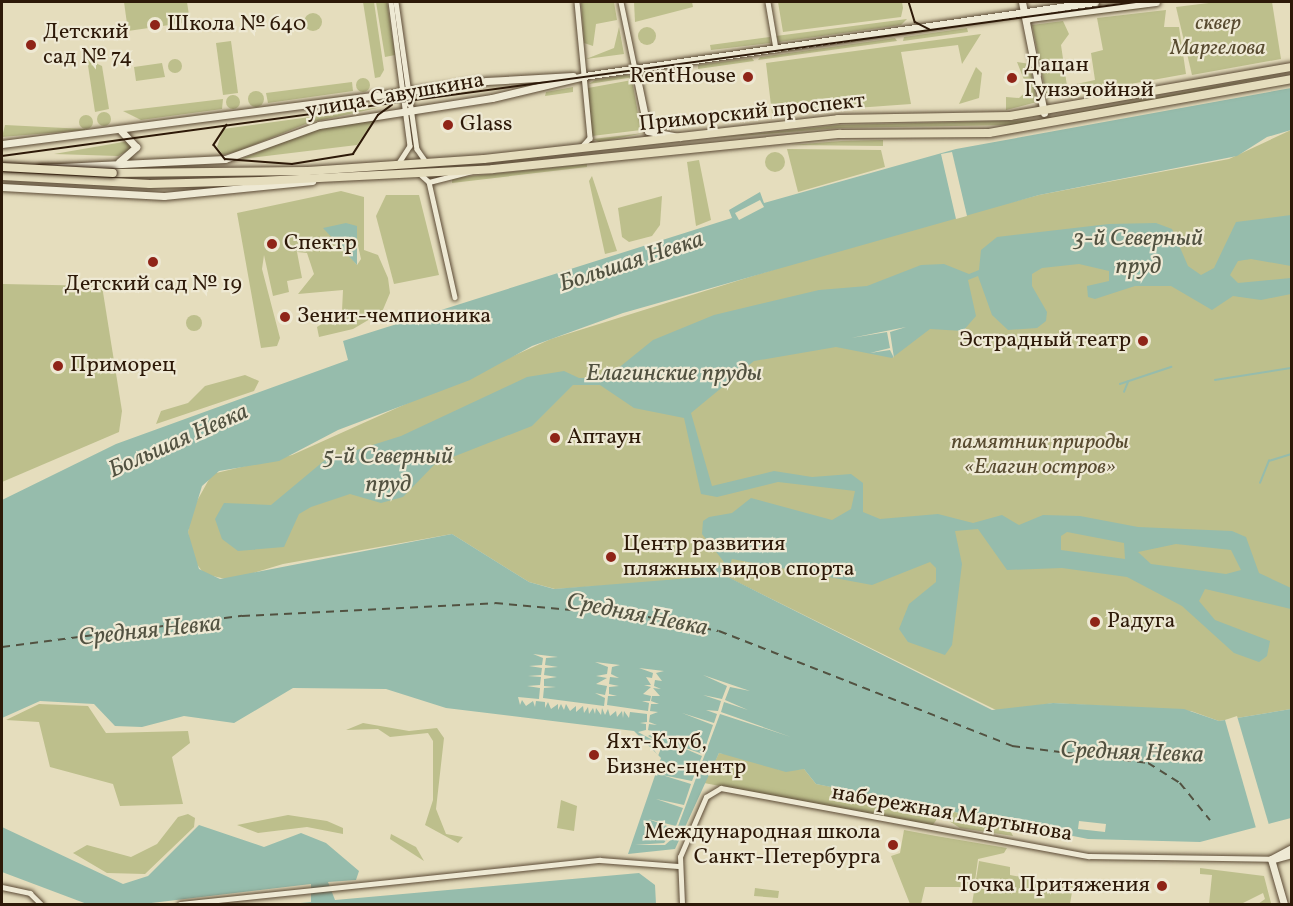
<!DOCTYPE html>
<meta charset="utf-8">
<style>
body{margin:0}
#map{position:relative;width:1293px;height:906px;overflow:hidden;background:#e5ddbd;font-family:Vollkorn,serif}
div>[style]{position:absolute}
.green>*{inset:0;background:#bdbf8c}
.round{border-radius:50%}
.water>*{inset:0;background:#96bcac}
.pier>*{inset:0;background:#e5ddbd}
.stream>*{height:1.5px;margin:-0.75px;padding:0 0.75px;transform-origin:0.75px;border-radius:0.75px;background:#96bcac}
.ferry>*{height:1.5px;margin-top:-0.75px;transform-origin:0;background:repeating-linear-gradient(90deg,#525241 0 8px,transparent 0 14px)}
.roads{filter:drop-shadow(0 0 2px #5b4a35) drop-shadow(0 0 2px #5b4a35)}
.street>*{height:4.5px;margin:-2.25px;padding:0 2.25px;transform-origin:2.25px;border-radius:2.25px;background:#eee9d4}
.secondary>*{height:7px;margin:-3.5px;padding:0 3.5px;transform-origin:3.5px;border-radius:3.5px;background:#eee9d4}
.primary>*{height:8px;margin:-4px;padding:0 4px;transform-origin:4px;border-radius:4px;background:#e5ddbd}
.tram>*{height:1.5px;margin:-0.75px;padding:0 0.75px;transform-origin:0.75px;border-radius:0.75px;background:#2d1908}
.bridges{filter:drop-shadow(0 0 2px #2d1908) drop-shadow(0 0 2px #2d1908)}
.primary-bridge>*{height:8px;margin:-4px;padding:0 4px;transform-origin:4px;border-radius:4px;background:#e5ddbd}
.dots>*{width:16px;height:16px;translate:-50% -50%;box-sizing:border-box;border:3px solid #eee9d4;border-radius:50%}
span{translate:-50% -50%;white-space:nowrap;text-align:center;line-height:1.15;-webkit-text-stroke:4.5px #eee9d4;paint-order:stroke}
.park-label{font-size:22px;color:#584b30;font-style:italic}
.poi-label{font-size:22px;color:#2d1908}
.left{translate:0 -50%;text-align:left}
.right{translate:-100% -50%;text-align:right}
.street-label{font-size:22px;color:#2d1908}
.water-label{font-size:24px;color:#525241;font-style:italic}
.frame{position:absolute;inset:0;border:3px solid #2d1908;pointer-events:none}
</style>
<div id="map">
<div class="green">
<i style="clip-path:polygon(124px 2px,187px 2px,190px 22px,128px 31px)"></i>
<i style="clip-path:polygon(363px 2px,374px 2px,384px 70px,380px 77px,375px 78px)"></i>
<i style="clip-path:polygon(376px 2px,387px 2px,395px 55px,385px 57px)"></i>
<i style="clip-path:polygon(581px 2px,614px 2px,617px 20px,596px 24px,593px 46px,584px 43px)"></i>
<i style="clip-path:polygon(634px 2px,692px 2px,693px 7px,635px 22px)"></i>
<i style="clip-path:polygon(778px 2px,902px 2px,903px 8px,901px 17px,783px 32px)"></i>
<i style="clip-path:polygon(1217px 2px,1272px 2px,1281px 59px,1192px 75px,1176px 7px)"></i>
<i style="clip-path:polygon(1147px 5px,1148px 8px,1067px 18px,1067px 15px)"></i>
<i style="clip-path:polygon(1166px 10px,1164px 27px,1179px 27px,1186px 74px,1047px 99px,1032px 25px,1063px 21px,1069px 34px,1061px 45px,1067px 86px,1095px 80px,1091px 53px,1103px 50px,1097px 18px)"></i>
<i class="round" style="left:304px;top:13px;width:18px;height:18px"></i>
<i style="clip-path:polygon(907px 19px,901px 25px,779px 42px,776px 36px)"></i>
<i class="round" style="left:638px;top:27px;width:18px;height:18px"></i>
<i style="clip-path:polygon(619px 27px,624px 54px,586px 59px,614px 48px)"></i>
<i style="clip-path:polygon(967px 28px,968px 32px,903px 41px,904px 37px)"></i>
<i style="clip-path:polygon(981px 34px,962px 64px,958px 45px,901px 52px,911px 104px,772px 114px,766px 63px)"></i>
<i style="clip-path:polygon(770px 37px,770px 43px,711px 50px,710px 45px)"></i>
<i style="clip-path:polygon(895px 38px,897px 41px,758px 60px,760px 57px)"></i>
<i style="clip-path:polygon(231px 41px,238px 93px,223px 95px,216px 43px)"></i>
<i style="clip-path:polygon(752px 58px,754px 61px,698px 69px,698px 65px)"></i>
<i class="round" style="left:168px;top:59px;width:14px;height:14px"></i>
<i style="clip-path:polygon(87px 59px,102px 66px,109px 109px,95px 112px)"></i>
<i style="clip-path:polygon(1017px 62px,1030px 64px,1037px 102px,1006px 110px,1006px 97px,1019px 98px,1028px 90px)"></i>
<i style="clip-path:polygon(162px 63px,165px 77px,136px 81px,134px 67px)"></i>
<i style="clip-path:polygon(976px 67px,982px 73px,979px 98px,959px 104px)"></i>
<i style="clip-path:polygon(1291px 72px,1069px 118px,1012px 125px,839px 128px,715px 138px,838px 125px,1037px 120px)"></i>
<i style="clip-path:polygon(626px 75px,634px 77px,589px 84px,595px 80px)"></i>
<i class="round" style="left:356px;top:78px;width:14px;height:14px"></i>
<i style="clip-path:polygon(632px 80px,641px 130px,592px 136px,588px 88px)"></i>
<i style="clip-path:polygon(352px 82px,353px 91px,268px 103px,266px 93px)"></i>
<i style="clip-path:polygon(573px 87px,573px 92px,545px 96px,546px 92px)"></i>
<i class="round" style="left:248px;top:91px;width:16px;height:16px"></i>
<i class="round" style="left:226px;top:95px;width:14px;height:14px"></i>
<i style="clip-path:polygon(223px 99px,222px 109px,141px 120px,123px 111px)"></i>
<i style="clip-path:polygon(382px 107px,308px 123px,236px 152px,223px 155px,217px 147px,223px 129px)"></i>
<i class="round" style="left:97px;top:112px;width:14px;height:14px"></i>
<i class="round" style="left:79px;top:115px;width:14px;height:14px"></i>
<i style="clip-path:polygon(374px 120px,357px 145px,241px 159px,310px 131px)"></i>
<i style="clip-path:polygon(5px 125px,85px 129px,85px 130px,2px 137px)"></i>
<i style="clip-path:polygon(1291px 130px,1291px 709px,1219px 721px,1191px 711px,1053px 703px,1000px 712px,717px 572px,688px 580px,555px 589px,529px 582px,452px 534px,283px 564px,230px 580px,204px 574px,191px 556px,188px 532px,193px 508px,212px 474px,292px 455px,551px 339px,878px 237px,1039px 195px,1229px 159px)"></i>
<i style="clip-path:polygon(644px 133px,599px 142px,593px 139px)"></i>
<i style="clip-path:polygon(883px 140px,883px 146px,791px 145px,841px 141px)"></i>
<i style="clip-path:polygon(129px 141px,131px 149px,118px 156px,54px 154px)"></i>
<i style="clip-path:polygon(787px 149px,881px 150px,885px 167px,798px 192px)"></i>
<i class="round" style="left:765px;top:152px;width:20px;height:20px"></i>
<i style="clip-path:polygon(699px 160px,711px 220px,696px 226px,687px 162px)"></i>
<i style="clip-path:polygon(587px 164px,587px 167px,452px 183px,452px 178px)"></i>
<i style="clip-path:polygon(592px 176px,617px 251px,605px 254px,589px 181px)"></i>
<i style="clip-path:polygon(evenodd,341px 191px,364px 197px,364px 250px,378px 255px,388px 278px,390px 293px,382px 312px,353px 329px,319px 337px,317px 327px,342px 311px,343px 290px,298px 294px,314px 274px,307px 253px,297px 252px,302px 278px,287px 281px,289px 292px,273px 296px,264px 255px,262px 269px,280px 338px,277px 346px,261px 348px,237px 213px,341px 191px,355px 232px,361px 259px,357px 265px,336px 240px,355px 232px)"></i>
<i style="clip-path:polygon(386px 195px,419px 195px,439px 275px,394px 284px,376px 216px)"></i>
<i style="clip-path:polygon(662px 196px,660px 225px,652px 236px,629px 242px,622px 237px,618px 208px)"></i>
<i style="clip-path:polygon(2px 284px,102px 286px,122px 411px,119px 432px,2px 482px)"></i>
<i class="round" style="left:186px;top:315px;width:16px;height:16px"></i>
<i style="clip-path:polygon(245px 375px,259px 381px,254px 391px,156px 424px,161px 411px,188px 403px,205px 386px)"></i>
<i style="clip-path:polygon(39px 704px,88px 706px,106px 733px,188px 731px,190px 743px,172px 757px,183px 804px,120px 806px,113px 784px,50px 767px,39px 722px,6px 720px)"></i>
<i style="clip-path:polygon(363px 723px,409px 731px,437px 728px,444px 738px,436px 809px,446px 834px,463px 837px,458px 843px,425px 825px,433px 800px,433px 741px,428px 733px,390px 737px,378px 729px,346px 730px)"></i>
<i style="clip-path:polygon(719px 753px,769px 762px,779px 770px,804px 769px,816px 784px,943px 808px,1010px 830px,1013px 836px,960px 828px,946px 819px,937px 819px,932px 826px,704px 783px)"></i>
<i style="clip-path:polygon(561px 800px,577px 806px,574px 831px,557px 828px)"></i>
<i style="clip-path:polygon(188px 814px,195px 818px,194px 827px,145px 874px,107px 873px,73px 853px,87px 845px,131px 857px,157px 844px,178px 817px)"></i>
<i style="clip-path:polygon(288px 815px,327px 821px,343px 828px,343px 834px,307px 827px,258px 833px,237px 825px)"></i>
<i style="clip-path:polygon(904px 830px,936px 836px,1007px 848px,1004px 853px,978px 859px,975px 881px,967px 887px,925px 887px,921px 904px,910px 904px,891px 856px,900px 853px)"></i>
<i style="clip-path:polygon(391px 834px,416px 847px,424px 861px,390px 839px)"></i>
<i style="clip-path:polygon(979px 861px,1010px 867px,1010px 875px,1073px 886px,1070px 904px,972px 904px)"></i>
<i style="clip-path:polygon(1200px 868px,1264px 876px,1271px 903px,1258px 904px,1265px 899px,1263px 893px,1241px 904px,1209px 904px,1212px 875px,1200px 874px)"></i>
<i style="clip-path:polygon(755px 888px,779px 891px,778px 898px,754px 896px)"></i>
</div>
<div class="water">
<i style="clip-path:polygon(evenodd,1291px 88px,1291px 130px,1267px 137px,1237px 156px,1039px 195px,623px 313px,532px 346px,470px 380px,338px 430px,279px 461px,219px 471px,202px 486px,188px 532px,199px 569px,220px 579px,452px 534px,529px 582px,554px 589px,704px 577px,724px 562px,702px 534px,703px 521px,709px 517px,732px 513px,751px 498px,832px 520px,851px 509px,855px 491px,778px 482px,717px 497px,701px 494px,684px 418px,634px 408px,600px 385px,573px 385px,532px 426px,435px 464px,403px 497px,381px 503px,350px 494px,311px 507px,299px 514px,284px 547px,238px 551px,222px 539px,215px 519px,224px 503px,271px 505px,325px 460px,401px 436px,527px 377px,564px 371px,579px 378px,606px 378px,653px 340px,714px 315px,819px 290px,867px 286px,921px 265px,944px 264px,969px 274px,979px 270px,981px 250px,997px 237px,1109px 224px,1156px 223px,1172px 229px,1188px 266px,1201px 275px,1214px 268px,1236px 222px,1291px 215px,1291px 266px,1251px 259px,1238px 261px,1230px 275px,1238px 283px,1291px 278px,1291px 294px,1261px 300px,1233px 296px,1212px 310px,1171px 286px,1135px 286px,1095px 299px,1088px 297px,1087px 286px,1109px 281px,1109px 271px,1079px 264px,1042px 268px,1032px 274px,1032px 286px,1047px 312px,1046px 321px,1037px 328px,1008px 330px,992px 315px,978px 276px,968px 280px,976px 316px,963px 331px,930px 329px,892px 358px,836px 347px,754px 361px,691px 413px,712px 486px,774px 471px,812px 477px,851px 474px,863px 483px,863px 512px,880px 519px,938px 514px,973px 523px,1002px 515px,1019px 525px,1043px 515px,1080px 516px,1138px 527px,1232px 531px,1246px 537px,1259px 573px,1291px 588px,1291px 609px,1205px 589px,1199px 601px,1215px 620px,1270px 641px,1267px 656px,1259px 662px,1234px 653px,1182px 606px,1127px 577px,1062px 568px,1007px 570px,978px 529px,955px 531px,962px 564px,952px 645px,945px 655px,908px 642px,899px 629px,909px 604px,936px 582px,936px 568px,930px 562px,872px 585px,732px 559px,726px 576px,992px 710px,1053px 703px,1184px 709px,1219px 721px,1291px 709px,1291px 818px,1200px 842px,1088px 839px,816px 784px,804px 769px,786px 772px,719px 753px,675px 849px,628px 854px,661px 758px,634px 731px,446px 708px,386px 689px,293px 688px,234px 723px,184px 716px,142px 727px,115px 726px,94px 704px,40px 701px,2px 718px,2px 500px,116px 444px,348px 360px,343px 341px,732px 218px,729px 210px,760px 192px,764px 203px,956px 149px,1291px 88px,1067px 532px,1124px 543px,1125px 559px,1061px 550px,1061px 536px,1067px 532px,1291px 88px,1176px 544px,1231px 550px,1241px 570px,1226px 574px,1151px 564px,1138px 552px,1176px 544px,1291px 88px,1079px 821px,1106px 824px,1105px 832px,1078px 829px,1079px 821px)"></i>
<i style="clip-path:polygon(346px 223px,357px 226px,357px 265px,323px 228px)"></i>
<i style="clip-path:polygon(199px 825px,264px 847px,301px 833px,326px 843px,359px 871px,356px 880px,328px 882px,335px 900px,639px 873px,655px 885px,656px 904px,290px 904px,311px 902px,311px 884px,143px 904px,87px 904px,2px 872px,2px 827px,123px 884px,148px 876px)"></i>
</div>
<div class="pier">
<i style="clip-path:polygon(952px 152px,967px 216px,956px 219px,941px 154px)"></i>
<i style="clip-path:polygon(760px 200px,764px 207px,739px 220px,735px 213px)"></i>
<i style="clip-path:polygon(906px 327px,890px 332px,894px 358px,890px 350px,870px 353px,890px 348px,887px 332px,851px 338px)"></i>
<i style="clip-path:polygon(533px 654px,558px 657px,546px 658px,545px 665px,558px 667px,545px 668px,544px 675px,557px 677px,544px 679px,544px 686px,556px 687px,544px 688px,543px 698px,604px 706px,605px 698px,595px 693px,605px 695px,607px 686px,596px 684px,607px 678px,596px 676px,607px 674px,608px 667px,595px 662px,620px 665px,612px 667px,611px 674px,619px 678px,610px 677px,609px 684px,619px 686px,609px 687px,609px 694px,617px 696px,608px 696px,607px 705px,648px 711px,649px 703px,642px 701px,650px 701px,651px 696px,643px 694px,651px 687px,644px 685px,651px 685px,646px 677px,652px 678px,653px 673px,639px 668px,664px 671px,656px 673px,662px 681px,655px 680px,654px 686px,661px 689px,653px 688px,660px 696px,652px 696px,651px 701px,659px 704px,651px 704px,650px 711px,658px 712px,650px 715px,649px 722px,657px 725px,649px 724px,648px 730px,655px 732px,648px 736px,663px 743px,658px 756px,654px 750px,660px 744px,638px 732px,646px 730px,646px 724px,640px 723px,647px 722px,647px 714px,630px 712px,629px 718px,624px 711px,623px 718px,622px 711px,617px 717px,616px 711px,610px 716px,608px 709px,605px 715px,602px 708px,601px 715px,596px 708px,595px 714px,593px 708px,589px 714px,588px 707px,584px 713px,583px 706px,576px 712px,576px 706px,570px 711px,566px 704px,564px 710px,561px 704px,558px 710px,558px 704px,551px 709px,548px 702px,545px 708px,545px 702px,536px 701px,535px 707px,533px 701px,526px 706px,522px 700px,520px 705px,518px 697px,539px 699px,540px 688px,527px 686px,540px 685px,541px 677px,528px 676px,541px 675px,542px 668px,529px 666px,542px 665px,543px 658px)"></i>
<i style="clip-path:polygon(703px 675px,750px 691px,730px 687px,725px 700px,748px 710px,724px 702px,721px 712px,791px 737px,720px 714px,674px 837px,665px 845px,635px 845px,664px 843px,675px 829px,648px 819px,676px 826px,683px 808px,656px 799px,684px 805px,691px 784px,662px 775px,692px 781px,702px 756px,674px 744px,703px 754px,713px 725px,682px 713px,714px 723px,717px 714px,706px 710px,718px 711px,721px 701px,703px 695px,722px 699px,727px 686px)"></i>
<i style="clip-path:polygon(1237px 716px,1269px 825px,1256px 828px,1225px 720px)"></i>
</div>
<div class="stream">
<i style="left:1215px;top:380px;width:78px;rotate:-8.9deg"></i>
<i style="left:1120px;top:384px;width:54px;rotate:-18.4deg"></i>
<i style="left:1124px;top:392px;width:11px;rotate:-68deg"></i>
<i style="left:1260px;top:483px;width:24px;rotate:-68deg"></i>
<i style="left:1269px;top:461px;width:24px;rotate:-17deg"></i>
</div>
<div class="ferry">
<i style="left:2px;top:647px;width:242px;rotate:-7.4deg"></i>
<i style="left:242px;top:616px;width:253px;rotate:-2.9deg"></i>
<i style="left:495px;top:603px;width:154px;rotate:5.2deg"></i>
<i style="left:648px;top:617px;width:72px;rotate:11.2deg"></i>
<i style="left:719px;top:631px;width:315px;rotate:21.4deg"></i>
<i style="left:1012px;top:746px;width:137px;rotate:7.1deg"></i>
<i style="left:1148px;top:763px;width:38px;rotate:32deg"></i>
<i style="left:1180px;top:783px;width:48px;rotate:51deg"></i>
</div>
<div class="roads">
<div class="street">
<i style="left:391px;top:2px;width:145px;rotate:82.5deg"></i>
<i style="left:410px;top:146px;width:20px;rotate:123deg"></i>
<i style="left:396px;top:2px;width:148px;rotate:81.9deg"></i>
<i style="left:417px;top:149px;width:16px;rotate:55deg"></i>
<i style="left:577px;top:2px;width:137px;rotate:84.5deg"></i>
<i style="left:590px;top:138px;width:13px;rotate:132deg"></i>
<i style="left:621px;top:2px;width:68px;rotate:78.2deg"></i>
<i style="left:768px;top:2px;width:48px;rotate:80.3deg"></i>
<i style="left:419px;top:173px;width:13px;rotate:42deg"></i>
<i style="left:429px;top:182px;width:44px;rotate:-14.3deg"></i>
<i style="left:429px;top:182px;width:118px;rotate:77.3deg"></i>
<i style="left:2px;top:887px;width:29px;rotate:12deg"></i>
<i style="left:30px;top:893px;width:16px;rotate:45deg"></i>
<i style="left:180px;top:904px;width:422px;rotate:-6deg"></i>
<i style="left:600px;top:860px;width:78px;rotate:4.4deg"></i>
<i style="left:682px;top:904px;width:47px;rotate:-92.4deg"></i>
<i style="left:680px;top:857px;width:65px;rotate:-66.6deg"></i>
<i style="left:706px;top:797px;width:17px;rotate:-31deg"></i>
<i style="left:721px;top:788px;width:374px;rotate:10.5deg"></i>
<i style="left:1089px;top:856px;width:182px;rotate:0.9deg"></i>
</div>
<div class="secondary">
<i style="left:1022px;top:2px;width:113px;rotate:78.8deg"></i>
<i style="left:1025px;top:14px;width:6px;rotate:45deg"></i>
<i style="left:1029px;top:18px;width:128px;rotate:-7.2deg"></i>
<i style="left:635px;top:69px;width:63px;rotate:78.2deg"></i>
<i style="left:648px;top:131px;width:32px;rotate:11deg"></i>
<i style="left:2px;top:144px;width:488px;rotate:-7.4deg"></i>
<i style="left:486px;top:81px;width:87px;rotate:-3.3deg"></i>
<i style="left:119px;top:162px;width:23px;rotate:-41deg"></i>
<i style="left:136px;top:147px;width:22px;rotate:-133deg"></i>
<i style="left:40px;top:168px;width:185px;rotate:-2.8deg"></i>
<i style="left:225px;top:159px;width:100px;rotate:-19.9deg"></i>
<i style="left:319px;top:125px;width:175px;rotate:-8.9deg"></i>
<i style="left:492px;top:98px;width:95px;rotate:-13.4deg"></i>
<i style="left:584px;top:76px;width:516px;rotate:-8.24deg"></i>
<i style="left:2px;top:187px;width:162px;rotate:3.2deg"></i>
<i style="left:164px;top:196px;width:149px;rotate:-5.8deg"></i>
<i style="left:1271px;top:859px;width:47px;rotate:73.9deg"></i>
<i style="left:1271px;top:859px;width:24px;rotate:-28deg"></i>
<i style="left:1274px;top:859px;width:19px;rotate:-16deg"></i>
</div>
<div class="primary">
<i style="left:113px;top:173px;width:195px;rotate:-0.6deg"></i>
<i style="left:308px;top:171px;width:176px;rotate:-3.9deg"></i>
<i style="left:484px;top:159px;width:356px;rotate:-6.4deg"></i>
<i style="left:838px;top:119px;width:172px;rotate:-1deg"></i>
<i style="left:1010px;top:116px;width:286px;rotate:-9.9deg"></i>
<i style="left:2px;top:176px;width:148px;rotate:3.1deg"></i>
<i style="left:150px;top:184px;width:110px;rotate:-1.6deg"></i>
<i style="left:260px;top:181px;width:233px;rotate:-2.9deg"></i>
<i style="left:493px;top:169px;width:349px;rotate:-5.8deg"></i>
<i style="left:840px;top:134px;width:149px;rotate:-0.4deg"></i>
<i style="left:989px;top:133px;width:308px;rotate:-10.1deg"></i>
</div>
</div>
<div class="tram">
<i style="left:909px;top:2px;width:21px;rotate:73deg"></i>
<i style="left:915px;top:22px;width:16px;rotate:27deg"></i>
<i style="left:227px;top:125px;width:24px;rotate:123deg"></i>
<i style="left:214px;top:145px;width:18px;rotate:52deg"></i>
<i style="left:225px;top:159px;width:67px;rotate:4.3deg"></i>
<i style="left:292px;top:164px;width:62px;rotate:-9.3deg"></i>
<i style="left:353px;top:154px;width:46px;rotate:-57.3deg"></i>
<i style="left:378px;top:115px;width:17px;rotate:-36deg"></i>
<i style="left:2px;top:156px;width:1144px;rotate:-7.73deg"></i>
</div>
<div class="bridges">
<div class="primary-bridge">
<i style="left:2px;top:167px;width:111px;rotate:3.1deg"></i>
</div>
</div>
<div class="dots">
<i style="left:155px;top:25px;background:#8f2418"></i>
<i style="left:31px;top:45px;background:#8f2418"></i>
<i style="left:748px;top:77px;background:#8f2418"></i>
<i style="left:1012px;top:78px;background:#8f2418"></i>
<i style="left:448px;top:125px;background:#8f2418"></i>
<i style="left:272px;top:244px;background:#8f2418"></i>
<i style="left:153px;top:262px;background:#8f2418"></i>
<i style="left:285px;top:317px;background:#8f2418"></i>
<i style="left:1143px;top:341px;background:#8f2418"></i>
<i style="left:58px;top:366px;background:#8f2418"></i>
<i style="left:555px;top:438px;background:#8f2418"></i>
<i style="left:611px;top:557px;background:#8f2418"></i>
<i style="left:1095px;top:622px;background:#8f2418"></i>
<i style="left:594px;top:755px;background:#8f2418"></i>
<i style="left:893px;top:845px;background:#8f2418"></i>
<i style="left:1162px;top:886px;background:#8f2418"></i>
</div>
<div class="park-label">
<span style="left:1218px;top:36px">сквер<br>Маргелова</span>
<span style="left:1040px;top:455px">памятник природы<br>«Елагин остров»</span>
</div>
<div class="poi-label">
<span class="left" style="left:167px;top:25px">Школа № 640</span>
<span class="left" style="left:43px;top:45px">Детский<br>сад № 74</span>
<span class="left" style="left:1024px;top:78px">Дацан<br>Гунзэчойнэй</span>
<span class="right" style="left:736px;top:77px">RentHouse</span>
<span class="left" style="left:460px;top:125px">Glass</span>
<span class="left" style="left:284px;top:244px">Спектр</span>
<span style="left:153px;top:285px">Детский сад № 19</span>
<span class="left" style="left:297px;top:317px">Зенит-чемпионика</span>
<span class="right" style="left:1131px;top:341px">Эстрадный театр</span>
<span class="left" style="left:70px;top:366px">Приморец</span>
<span class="left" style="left:567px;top:438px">Аптаун</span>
<span class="left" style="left:623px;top:557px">Центр развития<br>пляжных видов спорта</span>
<span class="left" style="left:1107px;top:622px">Радуга</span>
<span class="left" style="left:606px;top:755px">Яхт-Клуб,<br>Бизнес-центр</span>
<span class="right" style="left:881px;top:845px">Международная школа<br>Санкт-Петербурга</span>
<span class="right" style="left:1150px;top:886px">Точка Притяжения</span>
</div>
<div class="street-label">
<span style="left:395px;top:96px;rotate:-10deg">улица Савушкина</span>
<span style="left:752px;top:113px;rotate:-6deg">Приморский проспект</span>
<span style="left:952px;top:814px;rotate:10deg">набережная Мартынова</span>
</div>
<div class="water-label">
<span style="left:1138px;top:254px">3-й Северный<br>пруд</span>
<span style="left:632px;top:263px;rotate:-18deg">Большая Невка</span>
<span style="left:674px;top:375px">Елагинские пруды</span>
<span style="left:179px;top:442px;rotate:-24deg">Большая Невка</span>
<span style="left:388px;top:472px">5-й Северный<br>пруд</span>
<span style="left:637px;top:616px;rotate:11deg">Средняя Невка</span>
<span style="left:150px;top:632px;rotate:-6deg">Средняя Невка</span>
<span style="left:1132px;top:754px;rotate:2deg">Средняя Невка</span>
</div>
<div class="frame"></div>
</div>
